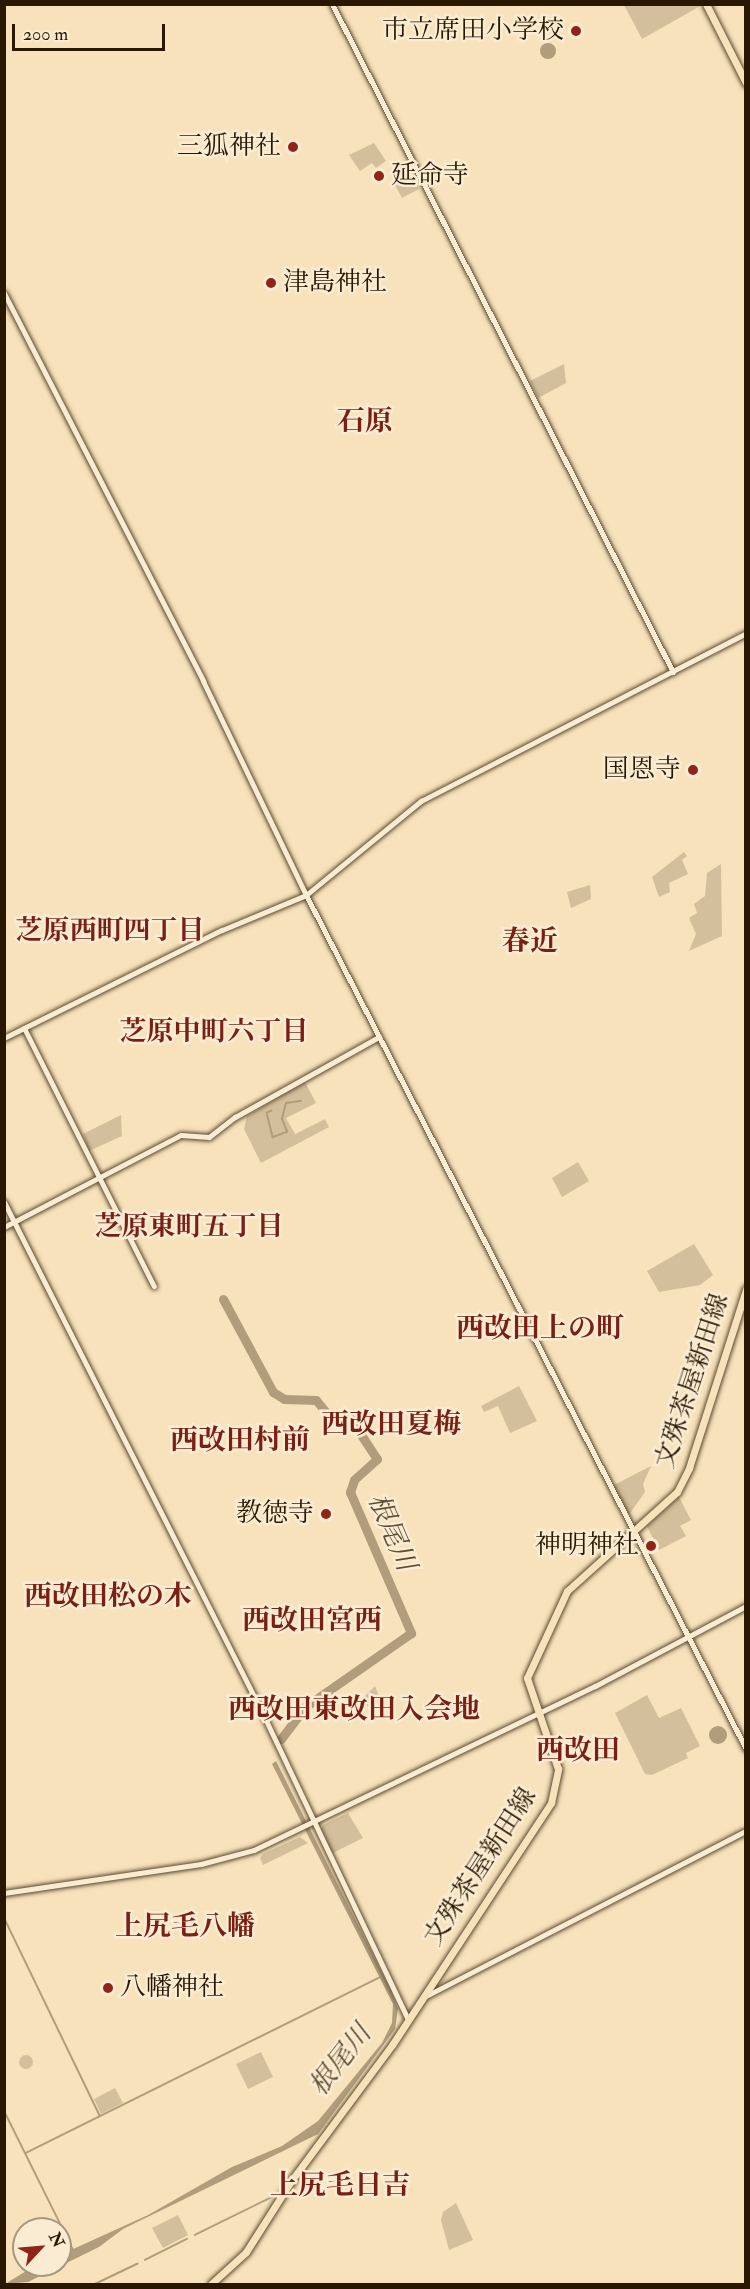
<!DOCTYPE html>
<meta charset="utf-8">
<style>
body{margin:0}
#map{position:relative;width:750px;height:2289px;overflow:hidden;background:#f7e2bb;font-family:"IM FELL Double Pica","Noto Serif JP",serif}
div>[style]{position:absolute}
.green>*{inset:0;background:#d4bf9c}
.round{border-radius:50%}
.water>*{inset:0;background:#b19d7c}
.stream>*{height:1.5px;margin:-0.75px;padding:0 0.75px;transform-origin:0.75px;border-radius:0.75px;background:#b19d7c}
.river>*{height:9px;margin:-4.5px;padding:0 4.5px;transform-origin:4.5px;border-radius:4.5px;background:#b19d7c}
.roads{filter:drop-shadow(0 0 2px #5c4a30) drop-shadow(0 0 2px #5c4a30)}
.minor>*{height:5px;margin:-2.5px;padding:0 2.5px;transform-origin:2.5px;border-radius:2.5px;background:#faecd3}
.major>*{height:7px;margin:-3.5px;padding:0 3.5px;transform-origin:3.5px;border-radius:3.5px;background:#f7e2bb}
.dots>*{width:16px;height:16px;translate:-50% -50%;box-sizing:border-box;border:3px solid #faecd3;border-radius:50%}
span{translate:-50% -50%;white-space:nowrap;text-align:center;line-height:1.15;-webkit-text-stroke:5px #faecd3;paint-order:stroke}
.poi-label{font-size:26px;color:#291702}
.right{translate:-100% -50%;text-align:right}
.left{translate:0 -50%;text-align:left}
.street-label{font-size:26px;color:#291702}
.neighbourhood-label{font-size:27px;color:#7a1f14;font-weight:700}
.water-label{font-size:27px;color:#5f4d33;font-style:italic}
.quarter-label{font-size:28px;color:#7a1f14;font-weight:700}
.frame{position:absolute;inset:0;border:6px solid #291702;pointer-events:none}
.north{position:absolute;left:12px;top:2217px;width:60px;height:60px;box-sizing:border-box;background:#faecd3;border:2px solid #a6977f;border-radius:50%;rotate:64deg;font-size:16px;font-weight:700;line-height:24px;text-align:center;color:#291702}
.north::after{content:'';display:block;margin:auto;width:21px;height:27px;background:#8f2418;clip-path:polygon(50% 0,100% 100%,50% 72%,0 100%)}
.scale{position:absolute;left:12px;top:24px;width:153px;height:27px;box-sizing:border-box;border:3px solid #291702;border-top:0;padding-left:8px;font-size:18px;line-height:21px;white-space:nowrap;color:#291702;-webkit-text-stroke:4px #faecd3;paint-order:stroke}
</style>
<div id="map">
<div class="green">
<i style="clip-path:polygon(704px 4px,642px 39px,624px 5px)"></i>
<i style="clip-path:polygon(374px 143px,386px 161px,376px 168px,372px 163px,360px 171px,349px 155px)"></i>
<i style="clip-path:polygon(416px 176px,419px 189px,402px 198px,394px 183px)"></i>
<i style="clip-path:polygon(564px 364px,566px 383px,538px 398px,530px 381px)"></i>
<i style="clip-path:polygon(684px 852px,687px 856px,682px 860px,688px 874px,669px 883px,670px 892px,659px 897px,652px 877px)"></i>
<i style="clip-path:polygon(721px 864px,722px 936px,689px 951px,696px 934px,689px 918px,697px 913px,694px 904px,705px 896px,707px 873px)"></i>
<i style="clip-path:polygon(590px 885px,591px 899px,571px 908px,567px 892px)"></i>
<i style="clip-path:polygon(305px 1082px,316px 1103px,286px 1118px,295px 1134px,325px 1119px,329px 1127px,261px 1163px,244px 1129px,247px 1116px)"></i>
<i style="clip-path:polygon(121px 1115px,122px 1136px,89px 1151px,83px 1134px)"></i>
<i style="clip-path:polygon(578px 1162px,589px 1181px,562px 1197px,552px 1178px)"></i>
<i style="clip-path:polygon(694px 1244px,713px 1275px,700px 1285px,659px 1292px,647px 1271px)"></i>
<i style="clip-path:polygon(519px 1386px,537px 1421px,510px 1433px,498px 1406px,484px 1412px,481px 1406px)"></i>
<i style="clip-path:polygon(651px 1466px,643px 1484px,645px 1492px,628px 1516px,612px 1486px)"></i>
<i style="clip-path:polygon(679px 1497px,691px 1520px,680px 1526px,686px 1536px,659px 1550px,647px 1526px)"></i>
<i style="clip-path:polygon(375px 1686px,381px 1701px,367px 1706px,363px 1698px)"></i>
<i style="clip-path:polygon(647px 1695px,659px 1718px,681px 1708px,700px 1746px,686px 1753px,688px 1758px,652px 1775px,645px 1774px,615px 1713px)"></i>
<i style="clip-path:polygon(348px 1813px,363px 1838px,331px 1854px,321px 1831px,323px 1825px)"></i>
<i style="clip-path:polygon(300px 1837px,308px 1843px,263px 1865px,260px 1858px,263px 1854px)"></i>
<i style="clip-path:polygon(261px 2052px,273px 2077px,248px 2089px,236px 2064px)"></i>
<i class="round" style="left:19px;top:2055px;width:14px;height:14px"></i>
<i style="clip-path:polygon(115px 2088px,123px 2103px,101px 2114px,94px 2099px)"></i>
<i style="clip-path:polygon(456px 2203px,473px 2240px,449px 2250px,441px 2220px,443px 2212px)"></i>
<i style="clip-path:polygon(178px 2215px,188px 2235px,163px 2248px,152px 2228px)"></i>
</div>
<div class="water">
<i class="round" style="left:540px;top:43px;width:16px;height:16px"></i>
<i class="round" style="left:709px;top:1726px;width:18px;height:18px"></i>
<i style="clip-path:polygon(276px 1761px,391px 1991px,398px 2009px,395px 2029px,318px 2134px,123px 2229px,99px 2247px,28px 2282px,5px 2284px,36px 2265px,60px 2265px,60px 2255px,148px 2215px,232px 2167px,282px 2146px,318px 2121px,382px 2043px,392px 2023px,393px 2004px,272px 1764px)"></i>
</div>
<div class="stream">
<i style="left:272px;top:1111px;width:5px;rotate:158deg"></i>
<i style="left:267px;top:1113px;width:25px;rotate:76deg"></i>
<i style="left:273px;top:1137px;width:15px;rotate:-20deg"></i>
<i style="left:287px;top:1132px;width:14px;rotate:-111deg"></i>
<i style="left:282px;top:1119px;width:16px;rotate:-76deg"></i>
<i style="left:286px;top:1103px;width:15px;rotate:-8deg"></i>
<i style="left:4px;top:1917px;width:221px;rotate:64.2deg"></i>
<i style="left:4px;top:2110px;width:155px;rotate:63.6deg"></i>
<i style="left:26px;top:2153px;width:396px;rotate:-26.4deg"></i>
<i style="left:195px;top:2235px;width:93px;rotate:-26.3deg"></i>
<i style="left:145px;top:2260px;width:47px;rotate:-26.6deg"></i>
<i style="left:95px;top:2284px;width:47px;rotate:-25.5deg"></i>
</div>
<div class="river">
<i style="left:223px;top:1299px;width:106px;rotate:61.7deg"></i>
<i style="left:273px;top:1392px;width:13px;rotate:32deg"></i>
<i style="left:284px;top:1399px;width:32px;rotate:2deg"></i>
<i style="left:316px;top:1400px;width:26px;rotate:51deg"></i>
<i style="left:332px;top:1420px;width:18px;rotate:-6deg"></i>
<i style="left:350px;top:1418px;width:49px;rotate:56.6deg"></i>
<i style="left:377px;top:1459px;width:31px;rotate:138deg"></i>
<i style="left:354px;top:1480px;width:13px;rotate:108deg"></i>
<i style="left:350px;top:1492px;width:154px;rotate:66.6deg"></i>
<i style="left:411px;top:1633px;width:129px;rotate:145.1deg"></i>
<i style="left:305px;top:1707px;width:40px;rotate:127deg"></i>
</div>
<div class="roads">
<div class="minor">
<i style="left:332px;top:4px;width:750px;rotate:62.96deg"></i>
<i style="left:4px;top:293px;width:436px;rotate:62.8deg"></i>
<i style="left:203px;top:681px;width:237px;rotate:64.3deg"></i>
<i style="left:306px;top:895px;width:961px;rotate:62.74deg"></i>
<i style="left:24px;top:1028px;width:289px;rotate:63.3deg"></i>
<i style="left:4px;top:1038px;width:243px;rotate:-26.4deg"></i>
<i style="left:222px;top:930px;width:91px;rotate:-22.6deg"></i>
<i style="left:306px;top:895px;width:149px;rotate:-39.3deg"></i>
<i style="left:421px;top:801px;width:366px;rotate:-27.3deg"></i>
<i style="left:4px;top:1202px;width:572px;rotate:63.17deg"></i>
<i style="left:262px;top:1712px;width:340px;rotate:64.6deg"></i>
<i style="left:4px;top:1227px;width:199px;rotate:-27.5deg"></i>
<i style="left:181px;top:1135px;width:28px;rotate:4deg"></i>
<i style="left:209px;top:1137px;width:33px;rotate:-38deg"></i>
<i style="left:235px;top:1117px;width:165px;rotate:-29.1deg"></i>
<i style="left:4px;top:1893px;width:199px;rotate:-8.4deg"></i>
<i style="left:201px;top:1864px;width:55px;rotate:-14.8deg"></i>
<i style="left:254px;top:1850px;width:378px;rotate:-25.7deg"></i>
<i style="left:595px;top:1686px;width:171px;rotate:-27.9deg"></i>
<i style="left:424px;top:1997px;width:362px;rotate:-27.3deg"></i>
</div>
<div class="major">
<i style="left:706px;top:4px;width:89px;rotate:63.1deg"></i>
<i style="left:211px;top:2284px;width:47px;rotate:-42.4deg"></i>
<i style="left:246px;top:2252px;width:84px;rotate:-57.6deg"></i>
<i style="left:291px;top:2181px;width:169px;rotate:-53.4deg"></i>
<i style="left:392px;top:2045px;width:290px;rotate:-56.7deg"></i>
<i style="left:551px;top:1803px;width:35px;rotate:-78deg"></i>
<i style="left:558px;top:1769px;width:96px;rotate:-108.8deg"></i>
<i style="left:527px;top:1678px;width:96px;rotate:-65.3deg"></i>
<i style="left:567px;top:1591px;width:148px;rotate:-42deg"></i>
<i style="left:677px;top:1492px;width:27px;rotate:-63deg"></i>
<i style="left:689px;top:1468px;width:188px;rotate:-72.3deg"></i>
</div>
</div>
<div class="dots">
<i style="left:576px;top:31px;background:#8f2418"></i>
<i style="left:293px;top:147px;background:#8f2418"></i>
<i style="left:379px;top:176px;background:#8f2418"></i>
<i style="left:271px;top:283px;background:#8f2418"></i>
<i style="left:693px;top:770px;background:#8f2418"></i>
<i style="left:326px;top:1514px;background:#8f2418"></i>
<i style="left:651px;top:1546px;background:#8f2418"></i>
<i style="left:108px;top:1988px;background:#8f2418"></i>
</div>
<div class="poi-label">
<span class="right" style="left:564px;top:31px">市立席田小学校</span>
<span class="right" style="left:281px;top:147px">三狐神社</span>
<span class="left" style="left:391px;top:176px">延命寺</span>
<span class="left" style="left:283px;top:283px">津島神社</span>
<span class="right" style="left:681px;top:770px">国恩寺</span>
<span class="right" style="left:314px;top:1514px">教徳寺</span>
<span class="right" style="left:639px;top:1546px">神明神社</span>
<span class="left" style="left:120px;top:1988px">八幡神社</span>
</div>
<div class="street-label">
<span style="left:693px;top:1381px;rotate:-72deg">文殊茶屋新田線</span>
<span style="left:481px;top:1867px;rotate:-57deg">文殊茶屋新田線</span>
</div>
<div class="neighbourhood-label">
<span style="left:110px;top:931px">芝原西町四丁目</span>
<span style="left:214px;top:1032px">芝原中町六丁目</span>
<span style="left:189px;top:1227px">芝原東町五丁目</span>
</div>
<div class="water-label">
<span style="left:392px;top:1532px;rotate:67deg">根尾川</span>
<span style="left:340px;top:2060px;rotate:-52deg">根尾川</span>
</div>
<div class="quarter-label">
<span style="left:365px;top:422px">石原</span>
<span style="left:530px;top:942px">春近</span>
<span style="left:540px;top:1329px">西改田上の町</span>
<span style="left:391px;top:1425px">西改田夏梅</span>
<span style="left:240px;top:1441px">西改田村前</span>
<span style="left:108px;top:1597px">西改田松の木</span>
<span style="left:312px;top:1621px">西改田宮西</span>
<span style="left:354px;top:1710px">西改田東改田入会地</span>
<span style="left:578px;top:1751px">西改田</span>
<span style="left:185px;top:1927px">上尻毛八幡</span>
<span style="left:340px;top:2186px">上尻毛日吉</span>
</div>
<div class="frame"></div>
<div class="north">N</div>
<div class="scale">200 m</div>
</div>
